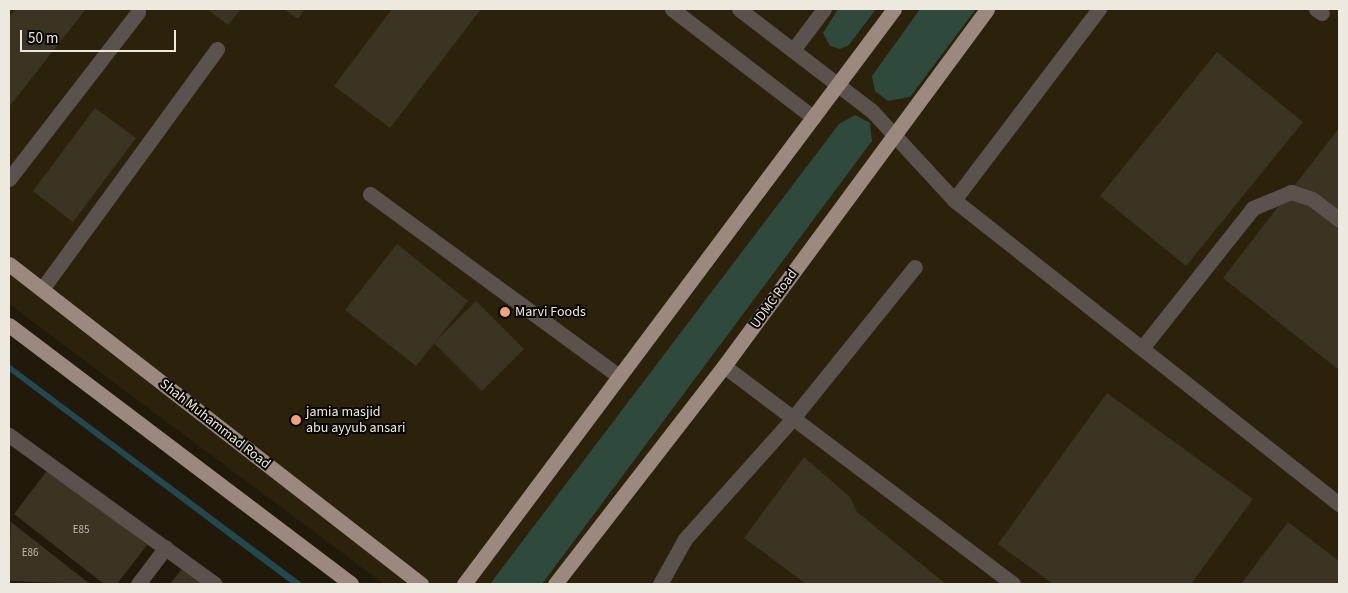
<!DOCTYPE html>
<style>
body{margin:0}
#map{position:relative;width:1348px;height:593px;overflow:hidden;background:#211a0a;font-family:"Source Sans 3",sans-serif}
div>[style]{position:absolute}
.built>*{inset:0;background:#2c210a}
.green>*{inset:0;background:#2f493d}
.water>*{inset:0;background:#234850}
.building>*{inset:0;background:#3c3423}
.minor>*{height:15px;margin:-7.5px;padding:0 7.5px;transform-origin:7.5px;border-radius:7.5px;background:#5b524e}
.major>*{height:15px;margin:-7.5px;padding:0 7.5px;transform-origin:7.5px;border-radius:7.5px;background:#9b8980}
.dots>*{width:14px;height:14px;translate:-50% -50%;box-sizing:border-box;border:2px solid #080602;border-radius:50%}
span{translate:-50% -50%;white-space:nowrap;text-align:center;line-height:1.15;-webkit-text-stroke:4px #080602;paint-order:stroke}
.number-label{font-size:11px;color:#c2bcb0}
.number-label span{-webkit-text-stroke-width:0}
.street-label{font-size:14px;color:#eee9df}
.poi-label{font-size:14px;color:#eee9df}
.left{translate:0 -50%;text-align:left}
.frame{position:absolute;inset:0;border:10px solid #eee9df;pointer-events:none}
.scale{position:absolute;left:20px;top:30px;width:156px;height:22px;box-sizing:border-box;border:2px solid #eee9df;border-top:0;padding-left:6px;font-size:15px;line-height:18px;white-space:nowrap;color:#eee9df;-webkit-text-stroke:4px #080602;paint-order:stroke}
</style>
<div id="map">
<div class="built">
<i style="clip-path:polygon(9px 9px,1339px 9px,1339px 584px,384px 584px,9px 304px)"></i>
</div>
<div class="green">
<i style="clip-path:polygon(838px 9px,876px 9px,849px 45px,840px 49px,830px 46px,823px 33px)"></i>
<i style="clip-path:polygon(920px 9px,976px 9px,910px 97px,888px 101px,875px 91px,872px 76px)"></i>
<i style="clip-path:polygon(855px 115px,870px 123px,872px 141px,542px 584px,490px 584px,839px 124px)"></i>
</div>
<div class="water">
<i style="clip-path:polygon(9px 364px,303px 584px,292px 584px,9px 371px)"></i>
</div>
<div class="building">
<i style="clip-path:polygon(16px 9px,86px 9px,9px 107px,9px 17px)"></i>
<i style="clip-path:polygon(207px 9px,241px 9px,228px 25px)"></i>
<i style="clip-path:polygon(284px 9px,305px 9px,298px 19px)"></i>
<i style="clip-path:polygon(392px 9px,481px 9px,390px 128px,334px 86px)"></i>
<i style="clip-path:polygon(1217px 52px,1303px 122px,1186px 266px,1100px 196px)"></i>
<i style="clip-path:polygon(95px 108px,136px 138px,73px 222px,33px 191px)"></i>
<i style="clip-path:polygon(1339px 128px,1339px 370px,1223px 278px)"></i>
<i style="clip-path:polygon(397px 244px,468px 301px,416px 366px,345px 310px)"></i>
<i style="clip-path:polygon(476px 301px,524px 349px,482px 391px,434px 343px)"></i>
<i style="clip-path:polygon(1107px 393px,1253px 499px,1191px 584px,1053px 584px,998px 544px)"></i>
<i style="clip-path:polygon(804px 457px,850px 497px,857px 512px,946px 584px,806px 584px,744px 538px)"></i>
<i style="clip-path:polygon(49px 468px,147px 545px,117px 584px,104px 584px,14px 514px)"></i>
<i style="clip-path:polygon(11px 522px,90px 584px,9px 581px)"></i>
<i style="clip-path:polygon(1288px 522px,1339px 561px,1339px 584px,1241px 584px)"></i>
<i style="clip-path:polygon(185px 565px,209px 584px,170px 584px)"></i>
</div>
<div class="minor">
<i style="left:672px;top:9px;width:178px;rotate:37.5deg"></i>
<i style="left:739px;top:9px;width:168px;rotate:37.5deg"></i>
<i style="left:872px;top:111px;width:121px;rotate:47.3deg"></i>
<i style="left:954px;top:200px;width:491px;rotate:38.3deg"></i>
<i style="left:1316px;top:9px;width:7px;rotate:34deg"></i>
<i style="left:793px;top:50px;width:51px;rotate:-52.9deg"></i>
<i style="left:9px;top:179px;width:211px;rotate:-52.3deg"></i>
<i style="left:370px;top:194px;width:308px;rotate:36.2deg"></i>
<i style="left:954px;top:200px;width:240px;rotate:-52.8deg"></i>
<i style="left:42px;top:289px;width:297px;rotate:-53.9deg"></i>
<i style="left:1142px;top:348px;width:179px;rotate:-51.6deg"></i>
<i style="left:1253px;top:208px;width:41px;rotate:-22.8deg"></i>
<i style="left:1291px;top:192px;width:22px;rotate:18deg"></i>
<i style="left:1312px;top:199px;width:34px;rotate:37deg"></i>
<i style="left:724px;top:366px;width:362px;rotate:37deg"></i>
<i style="left:9px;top:435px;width:254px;rotate:35.9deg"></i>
<i style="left:138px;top:584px;width:46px;rotate:-52.9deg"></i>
<i style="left:660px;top:584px;width:51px;rotate:-60.9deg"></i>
<i style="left:685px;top:539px;width:162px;rotate:-48.2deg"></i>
<i style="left:793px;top:418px;width:194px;rotate:-51.1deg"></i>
</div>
<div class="major">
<i style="left:9px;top:264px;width:522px;rotate:37.84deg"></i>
<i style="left:9px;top:325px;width:429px;rotate:37.1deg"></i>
<i style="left:464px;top:584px;width:718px;rotate:-53.21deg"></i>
<i style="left:555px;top:584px;width:276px;rotate:-52.2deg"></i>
<i style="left:724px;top:366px;width:443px;rotate:-53.6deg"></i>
</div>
<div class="dots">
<i style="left:505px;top:312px;background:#f0a27a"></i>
<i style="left:296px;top:420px;background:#f0a27a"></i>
</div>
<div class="number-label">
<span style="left:81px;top:530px">E85</span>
<span style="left:30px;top:553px">E86</span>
</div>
<div class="street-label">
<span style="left:774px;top:299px;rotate:-54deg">UDMC Road</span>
<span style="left:215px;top:424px;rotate:38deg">Shah Muhammad Road</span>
</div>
<div class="poi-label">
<span class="left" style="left:515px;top:312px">Marvi Foods</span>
<span class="left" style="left:306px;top:420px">jamia masjid<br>abu ayyub ansari</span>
</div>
<div class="frame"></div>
<div class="scale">50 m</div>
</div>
